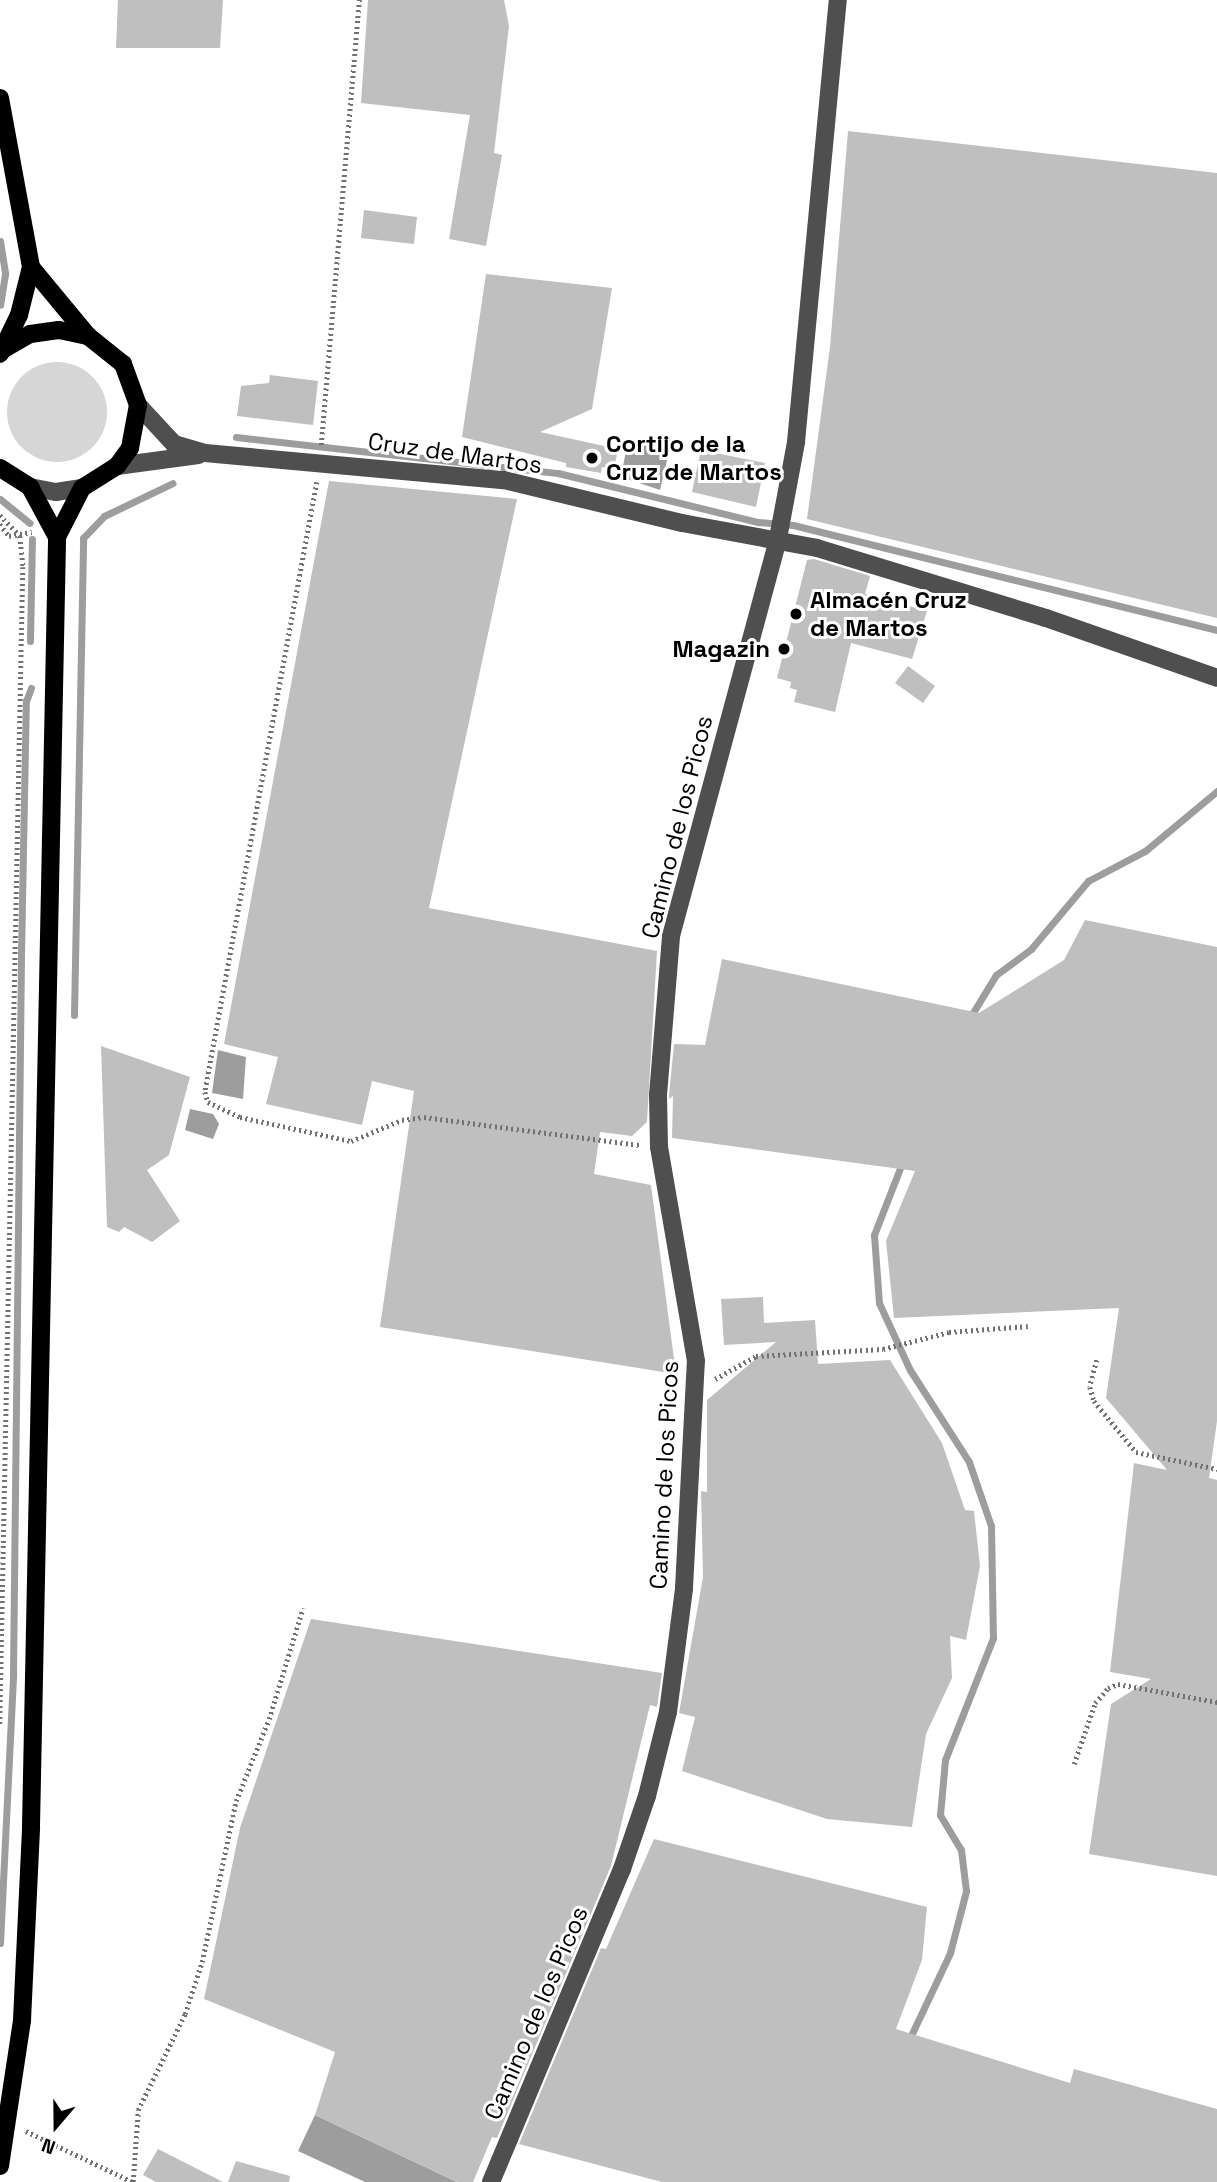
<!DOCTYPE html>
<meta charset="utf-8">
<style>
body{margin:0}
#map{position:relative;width:1217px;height:2182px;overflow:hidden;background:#fff;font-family:"Space Grotesk",sans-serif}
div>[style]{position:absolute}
.green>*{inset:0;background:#d6d6d6}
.round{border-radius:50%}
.water>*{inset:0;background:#9d9d9d}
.stream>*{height:7px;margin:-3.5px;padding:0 3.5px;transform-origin:3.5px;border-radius:3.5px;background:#9d9d9d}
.building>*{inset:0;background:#bfbfbf}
.path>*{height:4.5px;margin-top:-2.25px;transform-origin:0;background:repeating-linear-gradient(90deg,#717171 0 2px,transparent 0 5.5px)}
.minor>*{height:18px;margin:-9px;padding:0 9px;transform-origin:9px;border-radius:9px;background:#4f4f4f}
.major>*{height:18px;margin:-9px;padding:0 9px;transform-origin:9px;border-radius:9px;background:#000}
.dots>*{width:19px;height:19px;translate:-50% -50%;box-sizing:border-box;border:4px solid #fff;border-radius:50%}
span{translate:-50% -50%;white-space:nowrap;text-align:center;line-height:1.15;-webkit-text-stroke:6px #fff;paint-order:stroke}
.poi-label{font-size:24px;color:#000;font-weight:700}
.left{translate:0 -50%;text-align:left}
.right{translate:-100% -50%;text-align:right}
.street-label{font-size:24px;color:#000}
.north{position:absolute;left:21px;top:2091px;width:70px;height:70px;-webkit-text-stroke:5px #fff;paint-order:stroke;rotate:200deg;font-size:19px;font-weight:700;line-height:28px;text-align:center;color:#000}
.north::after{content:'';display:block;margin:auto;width:24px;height:32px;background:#000;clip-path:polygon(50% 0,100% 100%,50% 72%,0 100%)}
</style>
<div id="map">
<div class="green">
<i class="round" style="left:7px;top:362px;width:100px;height:100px"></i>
</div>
<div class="water">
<i style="clip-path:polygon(628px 440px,669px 452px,660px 490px,621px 477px)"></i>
<i style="clip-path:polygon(218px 1050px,246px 1057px,243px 1099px,212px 1093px)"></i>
<i style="clip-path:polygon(190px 1109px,213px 1114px,219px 1124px,213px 1139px,185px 1130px)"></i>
<i style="clip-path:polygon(315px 2115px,457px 2182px,365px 2182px,298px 2151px)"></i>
</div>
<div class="stream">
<i style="left:0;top:241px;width:33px;rotate:81deg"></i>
<i style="left:5px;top:274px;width:31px;rotate:99deg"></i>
<i style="left:236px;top:437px;width:324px;rotate:6.4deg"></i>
<i style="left:558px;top:473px;width:206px;rotate:13.8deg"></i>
<i style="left:758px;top:522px;width:35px;rotate:5deg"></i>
<i style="left:793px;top:525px;width:437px;rotate:13.9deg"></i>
<i style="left:0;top:499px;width:38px;rotate:39deg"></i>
<i style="left:30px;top:641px;width:102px;rotate:-88.9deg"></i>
<i style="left:74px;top:1015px;width:477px;rotate:-88.9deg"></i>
<i style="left:83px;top:538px;width:30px;rotate:-46deg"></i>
<i style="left:104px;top:516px;width:76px;rotate:-25.6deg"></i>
<i style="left:969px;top:1019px;width:52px;rotate:-58.5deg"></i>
<i style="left:996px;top:975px;width:44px;rotate:-36.6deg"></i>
<i style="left:1031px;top:949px;width:89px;rotate:-50deg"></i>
<i style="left:1088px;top:881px;width:64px;rotate:-27.8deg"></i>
<i style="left:1145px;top:851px;width:94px;rotate:-39.8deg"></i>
<i style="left:902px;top:1163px;width:77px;rotate:111.3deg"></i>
<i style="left:874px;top:1235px;width:68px;rotate:85.8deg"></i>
<i style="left:879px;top:1303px;width:74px;rotate:65.2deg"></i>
<i style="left:910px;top:1370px;width:109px;rotate:57.3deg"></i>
<i style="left:969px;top:1462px;width:68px;rotate:71deg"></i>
<i style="left:991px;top:1526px;width:112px;rotate:89deg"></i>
<i style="left:993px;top:1638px;width:131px;rotate:111.5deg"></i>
<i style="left:945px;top:1760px;width:55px;rotate:95.2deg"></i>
<i style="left:940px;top:1815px;width:41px;rotate:59deg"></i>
<i style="left:961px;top:1850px;width:41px;rotate:83deg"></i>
<i style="left:966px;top:1891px;width:64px;rotate:104.5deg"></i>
<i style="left:950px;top:1953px;width:98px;rotate:115.3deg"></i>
<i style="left:0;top:1943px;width:270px;rotate:-87.2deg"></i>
<i style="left:13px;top:1673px;width:719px;rotate:-89.36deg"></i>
<i style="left:21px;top:954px;width:253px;rotate:-88.9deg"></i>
<i style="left:26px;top:701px;width:14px;rotate:-69deg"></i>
</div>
<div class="building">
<i style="clip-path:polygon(118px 0,223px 0,220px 48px,116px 48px)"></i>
<i style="clip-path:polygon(368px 0,504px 0,509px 26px,494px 153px,502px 155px,486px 246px,449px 239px,470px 115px,361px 103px)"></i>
<i style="clip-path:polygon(848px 131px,1217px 173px,1217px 618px,807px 519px,830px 347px)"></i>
<i style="clip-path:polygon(364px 210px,417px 217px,414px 244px,361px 238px)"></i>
<i style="clip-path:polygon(486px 274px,612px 288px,592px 409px,540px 432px,618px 449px,614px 470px,602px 467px,601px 473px,566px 467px,566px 463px,462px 437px)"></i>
<i style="clip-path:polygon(270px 375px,318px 381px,313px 425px,237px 416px,241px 386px,269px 383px)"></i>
<i style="clip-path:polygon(701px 450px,765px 463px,756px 507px,692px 492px)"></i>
<i style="clip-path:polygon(329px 481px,517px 499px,429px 908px,657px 951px,647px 1122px,632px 1136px,600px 1132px,594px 1174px,651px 1185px,676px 1374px,380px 1327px,414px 1091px,372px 1081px,362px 1125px,266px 1104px,278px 1057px,224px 1044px)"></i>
<i style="clip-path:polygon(814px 559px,870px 576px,865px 594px,927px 611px,912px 659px,851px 643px,835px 712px,794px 702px,797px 690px,790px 688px,791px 682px,777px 678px,807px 560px)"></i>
<i style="clip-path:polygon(908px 666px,935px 686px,923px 703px,895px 683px)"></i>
<i style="clip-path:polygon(1085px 920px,1217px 947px,1217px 1421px,1209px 1478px,1217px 1480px,1217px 1876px,1089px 1854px,1111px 1704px,1151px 1679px,1110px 1672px,1134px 1463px,1167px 1470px,1106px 1398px,1119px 1308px,894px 1318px,886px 1241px,915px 1171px,672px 1138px,673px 1096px,669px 1099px,669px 1095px,674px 1044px,705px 1045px,722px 959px,979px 1013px,1064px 960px)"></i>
<i style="clip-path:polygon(101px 1046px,190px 1077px,169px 1155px,147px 1170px,180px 1221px,152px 1242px,124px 1227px,119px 1232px,107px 1227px)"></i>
<i style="clip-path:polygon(763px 1297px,764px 1323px,815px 1320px,818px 1364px,890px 1360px,942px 1443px,965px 1510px,974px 1511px,980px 1566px,966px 1640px,950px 1636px,952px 1678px,926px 1734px,912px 1827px,827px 1819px,682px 1771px,695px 1717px,679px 1713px,703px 1577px,701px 1491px,707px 1492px,707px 1400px,776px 1342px,724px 1345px,721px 1299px)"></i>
<i style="clip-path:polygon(311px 1619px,662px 1673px,657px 1707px,650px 1705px,611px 1866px,497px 2138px,492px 2137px,473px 2182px,457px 2182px,315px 2115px,335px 2052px,204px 1999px,240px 1828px)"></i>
<i style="clip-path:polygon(654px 1839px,927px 1907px,922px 1960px,896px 2029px,1070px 2083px,1074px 2069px,1217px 2109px,1217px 2182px,662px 2182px,519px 2144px,601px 1948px,606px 1949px)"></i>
<i style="clip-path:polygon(158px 2149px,223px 2182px,156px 2182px,143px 2175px)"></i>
<i style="clip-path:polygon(236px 2161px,290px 2176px,289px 2182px,228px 2182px)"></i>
</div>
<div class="path">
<i style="left:321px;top:445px;width:447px;rotate:-85.1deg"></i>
<i style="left:317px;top:482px;width:620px;rotate:100.4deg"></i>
<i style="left:205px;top:1092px;width:10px;rotate:73deg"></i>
<i style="left:208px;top:1102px;width:35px;rotate:25deg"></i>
<i style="left:240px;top:1117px;width:114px;rotate:12.2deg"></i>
<i style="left:351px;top:1141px;width:55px;rotate:-22.4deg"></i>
<i style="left:402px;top:1120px;width:22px;rotate:-8deg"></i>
<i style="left:424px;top:1117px;width:219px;rotate:7.4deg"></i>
<i style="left:0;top:515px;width:29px;rotate:46deg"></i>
<i style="left:20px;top:536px;width:31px;rotate:84deg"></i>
<i style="left:23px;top:567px;width:1160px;rotate:91.14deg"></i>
<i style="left:0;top:524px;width:15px;rotate:53deg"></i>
<i style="left:9px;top:536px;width:23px;rotate:-10deg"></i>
<i style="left:1097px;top:1360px;width:28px;rotate:105deg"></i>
<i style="left:1090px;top:1387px;width:15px;rotate:74deg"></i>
<i style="left:1094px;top:1401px;width:66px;rotate:50.5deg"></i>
<i style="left:1136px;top:1452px;width:83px;rotate:11.9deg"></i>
<i style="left:715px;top:1379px;width:47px;rotate:-29.3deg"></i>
<i style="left:756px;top:1356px;width:127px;rotate:-3.2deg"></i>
<i style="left:883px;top:1349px;width:68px;rotate:-14.4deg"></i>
<i style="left:949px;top:1332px;width:79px;rotate:-4.3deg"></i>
<i style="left:1074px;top:1764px;width:65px;rotate:-71deg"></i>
<i style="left:1095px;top:1703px;width:20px;rotate:-49deg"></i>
<i style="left:1108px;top:1688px;width:11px;rotate:-22deg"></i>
<i style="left:1118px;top:1684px;width:101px;rotate:10.3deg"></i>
<i style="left:26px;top:2131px;width:119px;rotate:25.5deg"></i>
<i style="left:133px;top:2182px;width:72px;rotate:-86deg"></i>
<i style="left:138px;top:2110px;width:107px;rotate:-63.9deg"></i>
<i style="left:185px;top:2014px;width:55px;rotate:-71.9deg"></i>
<i style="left:202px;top:1962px;width:165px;rotate:-78.1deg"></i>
<i style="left:236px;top:1801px;width:88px;rotate:-68.1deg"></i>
<i style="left:269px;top:1719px;width:116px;rotate:-73deg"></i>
</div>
<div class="minor">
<i style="left:138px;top:405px;width:53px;rotate:47.3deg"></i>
<i style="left:174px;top:444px;width:32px;rotate:16deg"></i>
<i style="left:205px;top:453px;width:300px;rotate:5.2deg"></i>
<i style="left:504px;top:480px;width:183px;rotate:13.6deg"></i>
<i style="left:682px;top:523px;width:137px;rotate:10.5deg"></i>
<i style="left:817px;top:548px;width:239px;rotate:17deg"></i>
<i style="left:1046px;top:618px;width:181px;rotate:19.3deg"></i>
<i style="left:117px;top:466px;width:82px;rotate:-7.7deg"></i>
<i style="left:30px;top:487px;width:26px;rotate:11deg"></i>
<i style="left:56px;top:492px;width:26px;rotate:-9deg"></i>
<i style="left:491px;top:2182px;width:339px;rotate:-67.3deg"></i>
<i style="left:622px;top:1869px;width:77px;rotate:-71.1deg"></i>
<i style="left:647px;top:1796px;width:87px;rotate:-76deg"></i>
<i style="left:668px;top:1712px;width:125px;rotate:-82.6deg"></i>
<i style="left:684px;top:1588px;width:227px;rotate:-87deg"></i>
<i style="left:696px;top:1361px;width:217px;rotate:-99.8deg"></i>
<i style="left:659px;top:1147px;width:52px;rotate:-91.1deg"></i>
<i style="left:658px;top:1095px;width:160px;rotate:-85.3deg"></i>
<i style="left:671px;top:936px;width:406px;rotate:-74.9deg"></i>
<i style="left:777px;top:544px;width:104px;rotate:-79.4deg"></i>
<i style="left:796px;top:442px;width:444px;rotate:-84.6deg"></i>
</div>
<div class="major">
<i style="left:0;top:98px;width:172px;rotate:79.6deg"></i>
<i style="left:31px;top:267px;width:49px;rotate:104deg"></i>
<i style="left:19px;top:315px;width:43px;rotate:116deg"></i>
<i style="left:4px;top:349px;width:30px;rotate:-30deg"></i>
<i style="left:30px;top:334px;width:29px;rotate:-8deg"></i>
<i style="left:59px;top:330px;width:30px;rotate:12deg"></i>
<i style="left:0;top:468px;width:36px;rotate:32deg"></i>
<i style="left:30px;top:487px;width:57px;rotate:61.6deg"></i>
<i style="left:0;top:2166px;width:148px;rotate:-81.4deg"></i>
<i style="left:22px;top:2020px;width:194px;rotate:-87.3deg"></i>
<i style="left:31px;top:1826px;width:1289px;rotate:-88.84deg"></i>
<i style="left:57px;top:537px;width:55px;rotate:-63deg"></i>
<i style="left:82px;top:488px;width:41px;rotate:-32.2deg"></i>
<i style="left:117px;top:466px;width:22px;rotate:-54deg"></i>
<i style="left:130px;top:448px;width:44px;rotate:-79.5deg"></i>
<i style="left:138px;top:405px;width:44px;rotate:-110.1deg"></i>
<i style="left:123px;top:364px;width:45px;rotate:-141.3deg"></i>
<i style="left:88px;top:336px;width:89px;rotate:-129.6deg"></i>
</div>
<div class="dots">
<i style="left:592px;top:458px;background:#000"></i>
<i style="left:796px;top:614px;background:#000"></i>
<i style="left:784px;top:649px;background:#000"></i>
</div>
<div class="poi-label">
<span class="left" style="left:606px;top:458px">Cortijo de la<br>Cruz de Martos</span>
<span class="left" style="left:810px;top:614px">Almacén Cruz<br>de Martos</span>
<span class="right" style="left:770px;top:649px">Magazin</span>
</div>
<div class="street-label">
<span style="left:455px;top:453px;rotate:8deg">Cruz de Martos</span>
<span style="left:677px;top:827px;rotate:-76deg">Camino de los Picos</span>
<span style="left:664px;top:1475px;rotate:-87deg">Camino de los Picos</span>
<span style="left:536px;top:2013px;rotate:-67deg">Camino de los Picos</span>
</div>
<div class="north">N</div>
</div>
